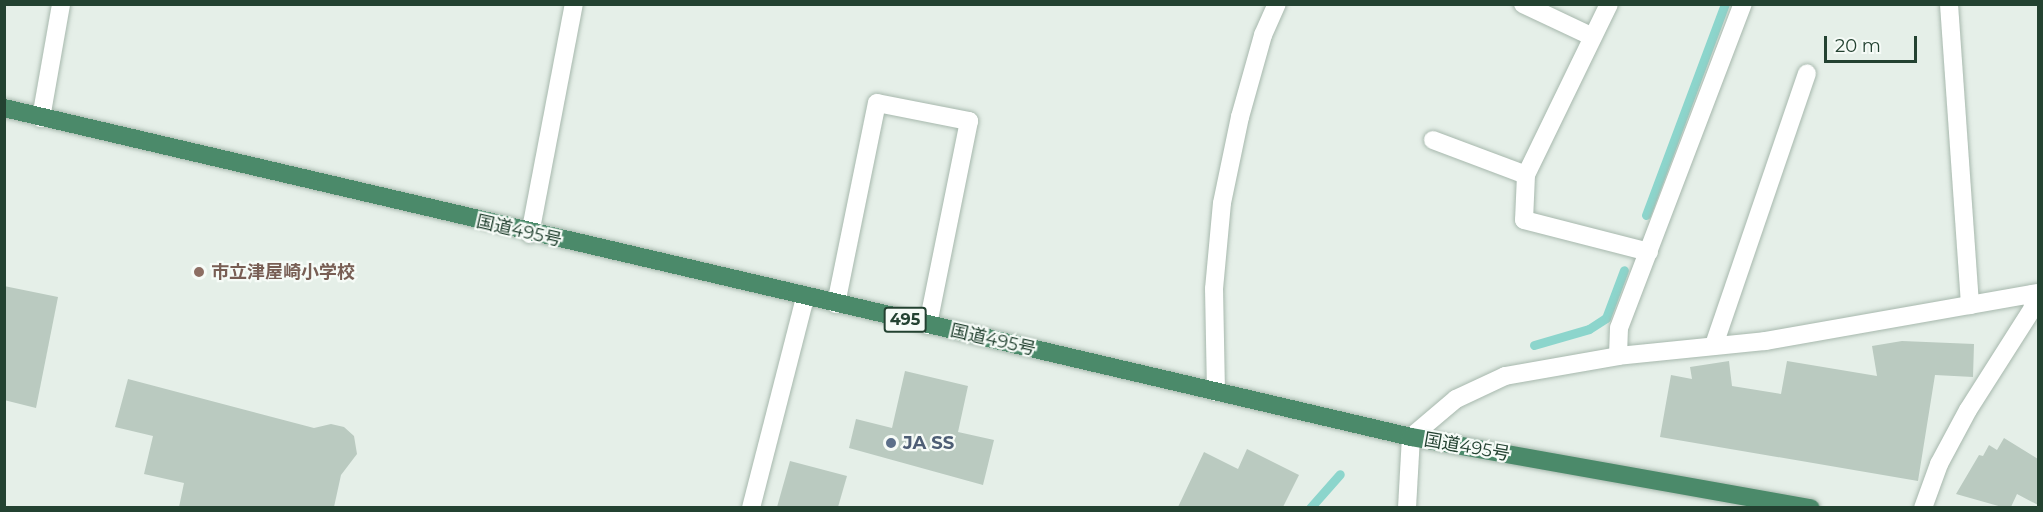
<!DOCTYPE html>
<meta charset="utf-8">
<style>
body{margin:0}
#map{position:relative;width:2043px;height:512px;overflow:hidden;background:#e5efe8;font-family:Montserrat,"Noto Sans JP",sans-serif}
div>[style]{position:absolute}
.stream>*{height:9px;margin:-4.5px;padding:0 4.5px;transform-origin:4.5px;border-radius:4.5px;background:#8cd5cc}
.building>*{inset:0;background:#bacac0}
.roads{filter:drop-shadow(0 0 2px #a7b8ad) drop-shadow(0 0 2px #a7b8ad)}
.minor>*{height:18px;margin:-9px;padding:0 9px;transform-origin:9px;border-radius:9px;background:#fff}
.tertiary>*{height:18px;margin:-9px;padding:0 9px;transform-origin:9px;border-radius:9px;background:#fff}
.trunk>*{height:18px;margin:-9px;padding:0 9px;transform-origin:9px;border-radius:9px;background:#4b8a6a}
.dots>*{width:16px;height:16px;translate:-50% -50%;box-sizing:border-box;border:3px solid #f6fbf7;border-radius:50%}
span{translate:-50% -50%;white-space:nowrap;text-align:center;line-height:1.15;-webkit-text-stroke:4.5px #f6fbf7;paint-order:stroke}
.shield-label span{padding:2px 4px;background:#f6fbf7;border:2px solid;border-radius:4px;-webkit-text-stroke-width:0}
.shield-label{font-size:16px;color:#234231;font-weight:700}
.street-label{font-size:18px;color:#234231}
.education-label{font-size:18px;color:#785e54;font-weight:700}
.left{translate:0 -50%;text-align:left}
.service-label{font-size:18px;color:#4e5e75;font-weight:700}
.frame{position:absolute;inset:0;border:6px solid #234231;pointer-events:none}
.scale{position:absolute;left:1824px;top:36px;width:93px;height:27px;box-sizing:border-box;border:3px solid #234231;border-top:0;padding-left:8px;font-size:18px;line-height:21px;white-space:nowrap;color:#234231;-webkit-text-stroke:4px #f6fbf7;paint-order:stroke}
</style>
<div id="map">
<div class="stream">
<i style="left:1646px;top:215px;width:225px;rotate:-69.5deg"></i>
<i style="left:1534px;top:345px;width:57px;rotate:-16.2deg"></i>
<i style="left:1589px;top:329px;width:20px;rotate:-33deg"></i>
<i style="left:1606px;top:318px;width:51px;rotate:-69.4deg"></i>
<i style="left:1310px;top:508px;width:45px;rotate:-48.6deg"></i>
</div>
<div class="building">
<i style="clip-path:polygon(4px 286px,58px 297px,36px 408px,4px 400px)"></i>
<i style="clip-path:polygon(1902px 341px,1974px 344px,1973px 377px,1935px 375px,1918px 481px,1660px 437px,1671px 375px,1692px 379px,1690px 367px,1729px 361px,1732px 386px,1781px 394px,1787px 361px,1877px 376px,1872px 346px)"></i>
<i style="clip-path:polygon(905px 371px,968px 386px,958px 432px,994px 440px,983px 485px,849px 448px,856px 419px,892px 428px)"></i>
<i style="clip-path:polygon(128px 379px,314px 428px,331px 424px,344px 427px,354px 436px,357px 454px,341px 475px,334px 507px,179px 507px,184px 483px,144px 474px,153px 436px,115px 427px)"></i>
<i style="clip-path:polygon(2004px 438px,2038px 459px,2038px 505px,2017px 494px,2011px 507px,2002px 507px,1956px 494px,1979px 455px,1983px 456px,1989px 445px,1997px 450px)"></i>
<i style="clip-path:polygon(1247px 449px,1299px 475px,1283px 507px,1178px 507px,1204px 452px,1238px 469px)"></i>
<i style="clip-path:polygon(790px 461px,847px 476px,838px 507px,777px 507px)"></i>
</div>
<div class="roads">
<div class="minor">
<i style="left:1523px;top:4px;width:77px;rotate:25.2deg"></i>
<i style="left:1609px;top:4px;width:190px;rotate:115.9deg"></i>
<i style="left:1526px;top:175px;width:45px;rotate:92.5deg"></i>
<i style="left:1524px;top:220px;width:129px;rotate:14.4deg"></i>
<i style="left:1949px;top:4px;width:302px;rotate:86deg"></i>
<i style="left:41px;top:118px;width:116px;rotate:-80deg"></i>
<i style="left:1433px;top:140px;width:99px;rotate:20.6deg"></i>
<i style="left:836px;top:304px;width:205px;rotate:-78.5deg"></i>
<i style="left:877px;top:103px;width:94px;rotate:11.1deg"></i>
<i style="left:969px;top:121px;width:208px;rotate:101.4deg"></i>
<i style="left:1714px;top:345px;width:287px;rotate:-71.1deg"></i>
<i style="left:1618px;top:356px;width:28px;rotate:-88deg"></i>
<i style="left:1619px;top:328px;width:347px;rotate:-69.1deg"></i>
<i style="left:1216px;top:392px;width:103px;rotate:-91.1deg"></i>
<i style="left:1214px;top:289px;width:86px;rotate:-84.7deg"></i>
<i style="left:1222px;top:203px;width:88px;rotate:-78.2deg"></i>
<i style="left:1240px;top:117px;width:85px;rotate:-74.3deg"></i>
<i style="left:1263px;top:35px;width:34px;rotate:-66deg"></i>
<i style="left:1411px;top:437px;width:59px;rotate:-40.2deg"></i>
<i style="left:1456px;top:399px;width:54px;rotate:-25.1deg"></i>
<i style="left:1505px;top:376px;width:115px;rotate:-10deg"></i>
<i style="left:1618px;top:356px;width:148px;rotate:-5.8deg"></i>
<i style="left:1765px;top:341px;width:277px;rotate:-10deg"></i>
<i style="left:751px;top:508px;width:218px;rotate:-75.6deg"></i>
<i style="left:1923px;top:508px;width:47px;rotate:-70deg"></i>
<i style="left:1939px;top:464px;width:61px;rotate:-61.8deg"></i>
<i style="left:1968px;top:410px;width:121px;rotate:-57.5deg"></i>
<i style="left:2033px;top:308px;width:14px;rotate:-94deg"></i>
</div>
<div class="tertiary">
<i style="left:530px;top:234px;width:234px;rotate:-79.2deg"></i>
<i style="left:1407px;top:508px;width:71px;rotate:-86.8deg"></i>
</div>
<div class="trunk">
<i style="left:4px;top:108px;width:1445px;rotate:13.16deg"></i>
<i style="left:1411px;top:437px;width:406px;rotate:10.1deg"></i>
</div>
</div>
<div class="dots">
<i style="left:199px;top:272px;background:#8d6e63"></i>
<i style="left:891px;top:443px;background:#5c6f8a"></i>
</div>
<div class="shield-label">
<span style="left:905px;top:320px">495</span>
</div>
<div class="street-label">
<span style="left:519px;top:231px;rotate:13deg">国道495号</span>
<span style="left:993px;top:340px;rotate:13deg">国道495号</span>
<span style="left:1467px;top:447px;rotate:10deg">国道495号</span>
</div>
<div class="education-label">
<span class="left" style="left:211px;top:272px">市立津屋崎小学校</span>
</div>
<div class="service-label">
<span class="left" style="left:903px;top:443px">JA SS</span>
</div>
<div class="frame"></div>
<div class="scale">20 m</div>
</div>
